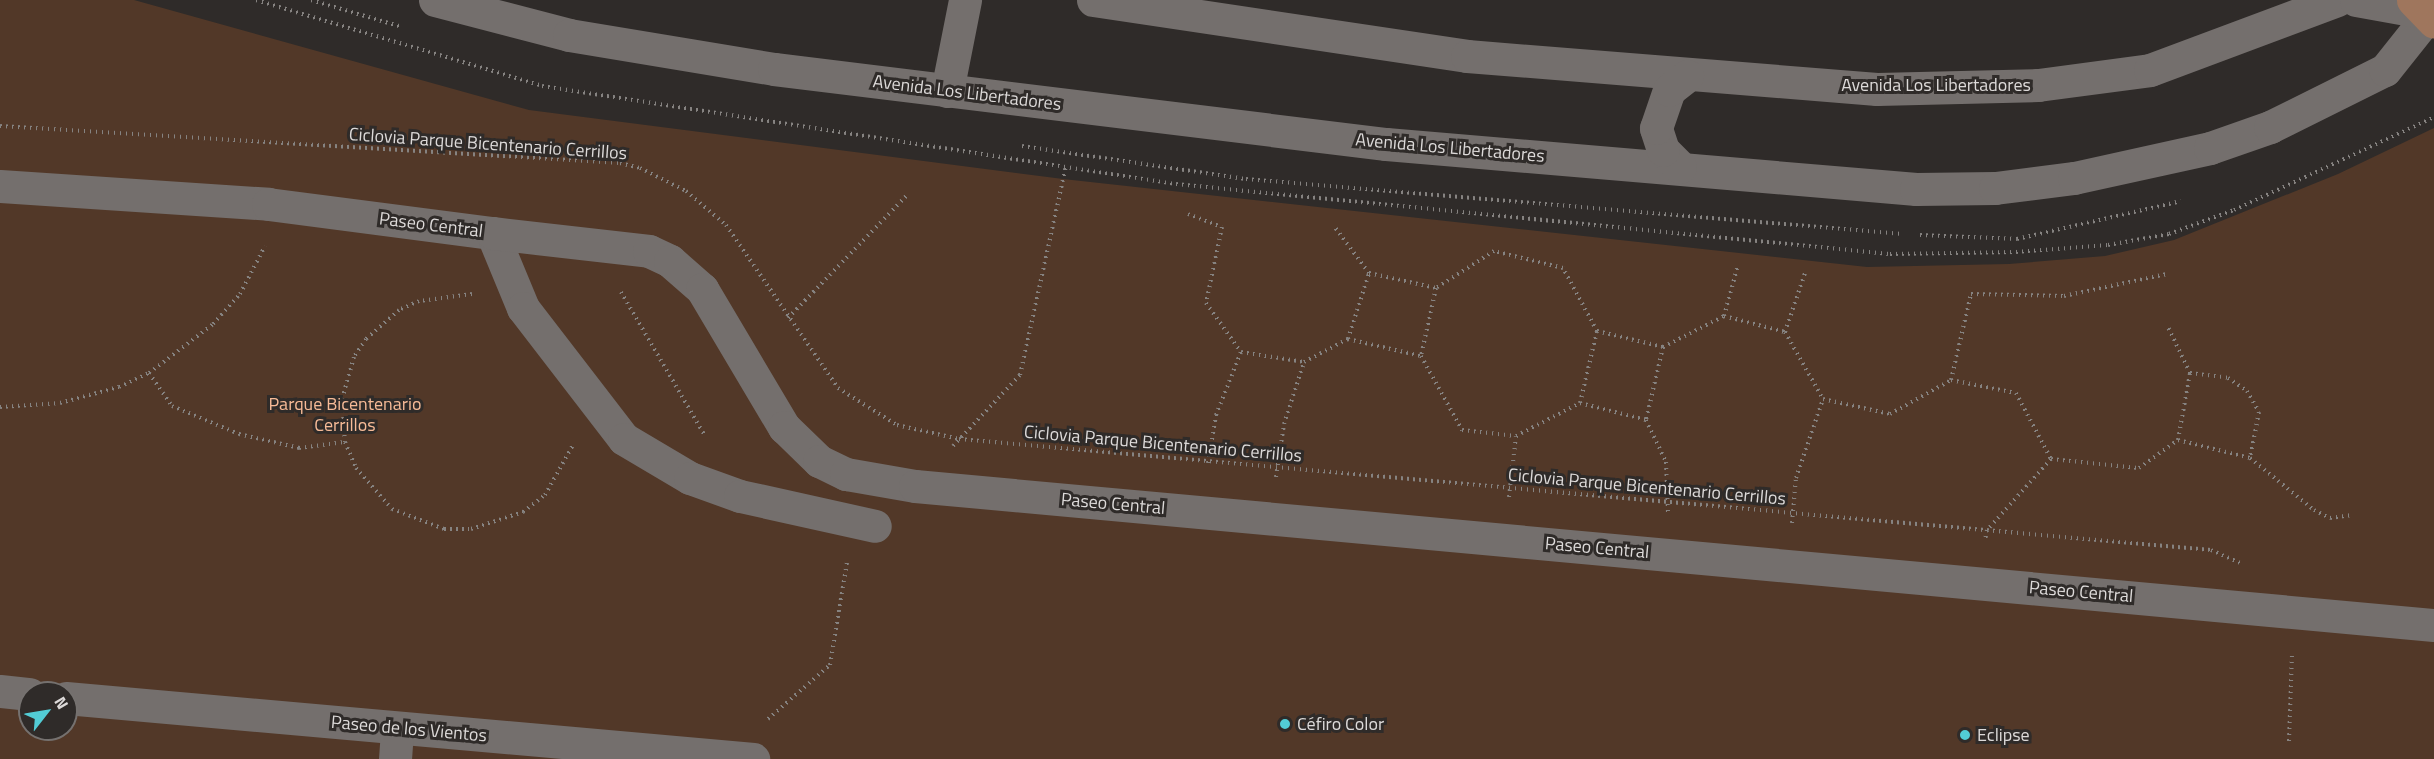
<!DOCTYPE html>
<meta charset="utf-8">
<style>
body{margin:0}
#map{position:relative;width:2434px;height:759px;overflow:hidden;background:#2f2b29;font-family:"Titillium Web",sans-serif}
div>[style]{position:absolute}
.green>*{inset:0;background:#523828}
.path>*{height:4px;margin-top:-2px;transform-origin:0;background:repeating-linear-gradient(90deg,#868381 0 1.5px,transparent 0 6px)}
.minor>*{height:33px;margin:-16.5px;padding:0 16.5px;transform-origin:16.5px;border-radius:16.5px;background:#746f6d}
.major>*{height:33px;margin:-16.5px;padding:0 16.5px;transform-origin:16.5px;border-radius:16.5px;background:#9f765d}
.dots>*{width:16px;height:16px;translate:-50% -50%;box-sizing:border-box;border:3px solid #2f2b29;border-radius:50%}
span{translate:-50% -50%;white-space:nowrap;text-align:center;line-height:1.15;-webkit-text-stroke:6px #2f2b29;paint-order:stroke}
.street-label{font-size:18px;color:#dddad9}
.park-label{font-size:18px;color:#f7bb97}
.poi-label{font-size:18px;color:#dddad9}
.left{translate:0 -50%;text-align:left}
.north{position:absolute;left:18px;top:681px;width:60px;height:60px;box-sizing:border-box;background:#2f2b29;border:2px solid #75716f;border-radius:50%;rotate:59deg;font-size:16px;font-weight:700;line-height:24px;text-align:center;color:#dddad9}
.north::after{content:'';display:block;margin:auto;width:21px;height:27px;background:#52ccd5;clip-path:polygon(50% 0,100% 100%,50% 72%,0 100%)}
</style>
<div id="map">
<div class="green">
<i style="clip-path:polygon(evenodd,0 0,134px 0,529px 110px,1063px 179px,1867px 267px,2009px 264px,2105px 256px,2174px 240px,2338px 174px,2434px 128px,2434px 759px,0 759px,0 0,30px 693px,66px 693px,66px 729px,30px 729px,30px 693px)"></i>
</div>
<div class="path">
<i style="left:256px;top:0;width:299px;rotate:16.7deg"></i>
<i style="left:542px;top:86px;width:642px;rotate:8.79deg"></i>
<i style="left:1176px;top:184px;width:717px;rotate:5.6deg"></i>
<i style="left:1890px;top:254px;width:126px;rotate:-0.9deg"></i>
<i style="left:2016px;top:252px;width:92px;rotate:-4.4deg"></i>
<i style="left:2108px;top:245px;width:62px;rotate:-10.2deg"></i>
<i style="left:2169px;top:234px;width:69px;rotate:-20.3deg"></i>
<i style="left:2234px;top:210px;width:221px;rotate:-24.9deg"></i>
<i style="left:311px;top:0;width:95px;rotate:16.5deg"></i>
<i style="left:0;top:126px;width:621px;rotate:3.42deg"></i>
<i style="left:620px;top:163px;width:21px;rotate:14deg"></i>
<i style="left:640px;top:168px;width:51px;rotate:26.6deg"></i>
<i style="left:686px;top:191px;width:52px;rotate:40.4deg"></i>
<i style="left:726px;top:225px;width:198px;rotate:55.5deg"></i>
<i style="left:838px;top:388px;width:70px;rotate:32.1deg"></i>
<i style="left:897px;top:425px;width:64px;rotate:12.7deg"></i>
<i style="left:959px;top:439px;width:1257px;rotate:5.07deg"></i>
<i style="left:2211px;top:550px;width:32px;rotate:24deg"></i>
<i style="left:1022px;top:146px;width:226px;rotate:8.4deg"></i>
<i style="left:1246px;top:179px;width:659px;rotate:4.79deg"></i>
<i style="left:1188px;top:214px;width:36px;rotate:21deg"></i>
<i style="left:1222px;top:227px;width:78px;rotate:101.9deg"></i>
<i style="left:1206px;top:303px;width:60px;rotate:54.5deg"></i>
<i style="left:1241px;top:352px;width:64px;rotate:9deg"></i>
<i style="left:1304px;top:362px;width:50px;rotate:-27.6deg"></i>
<i style="left:1348px;top:339px;width:69px;rotate:-72.3deg"></i>
<i style="left:1369px;top:273px;width:59px;rotate:-126.7deg"></i>
<i style="left:1920px;top:235px;width:97px;rotate:2.4deg"></i>
<i style="left:2017px;top:239px;width:168px;rotate:-13deg"></i>
<i style="left:1369px;top:273px;width:69px;rotate:12.6deg"></i>
<i style="left:621px;top:292px;width:167px;rotate:59.7deg"></i>
<i style="left:472px;top:294px;width:53px;rotate:172.5deg"></i>
<i style="left:419px;top:301px;width:22px;rotate:156deg"></i>
<i style="left:399px;top:310px;width:44px;rotate:138.7deg"></i>
<i style="left:366px;top:339px;width:22px;rotate:124deg"></i>
<i style="left:354px;top:357px;width:44px;rotate:105.9deg"></i>
<i style="left:342px;top:399px;width:43px;rotate:86deg"></i>
<i style="left:345px;top:442px;width:28px;rotate:67deg"></i>
<i style="left:356px;top:468px;width:55px;rotate:48.7deg"></i>
<i style="left:392px;top:509px;width:56px;rotate:21deg"></i>
<i style="left:444px;top:529px;width:27px"></i>
<i style="left:471px;top:529px;width:55px;rotate:-18.1deg"></i>
<i style="left:523px;top:512px;width:28px;rotate:-38deg"></i>
<i style="left:545px;top:495px;width:57px;rotate:-60.8deg"></i>
<i style="left:1724px;top:316px;width:53px;rotate:-74.6deg"></i>
<i style="left:788px;top:318px;width:173px;rotate:-45.9deg"></i>
<i style="left:1597px;top:331px;width:68px;rotate:13.6deg"></i>
<i style="left:1663px;top:347px;width:75px;rotate:103.1deg"></i>
<i style="left:1785px;top:332px;width:62px;rotate:-71.3deg"></i>
<i style="left:1348px;top:339px;width:75px;rotate:13.1deg"></i>
<i style="left:1663px;top:347px;width:68px;rotate:-26.9deg"></i>
<i style="left:1724px;top:316px;width:63px;rotate:14.7deg"></i>
<i style="left:1785px;top:332px;width:77px;rotate:60.4deg"></i>
<i style="left:1823px;top:399px;width:69px;rotate:12.6deg"></i>
<i style="left:1890px;top:414px;width:70px;rotate:-29.1deg"></i>
<i style="left:1951px;top:380px;width:88px;rotate:-76.9deg"></i>
<i style="left:1971px;top:294px;width:93px;rotate:1.2deg"></i>
<i style="left:2064px;top:296px;width:105px;rotate:-12.1deg"></i>
<i style="left:149px;top:373px;width:40px;rotate:55.1deg"></i>
<i style="left:172px;top:406px;width:73px;rotate:22.7deg"></i>
<i style="left:239px;top:434px;width:62px;rotate:13.1deg"></i>
<i style="left:299px;top:448px;width:46px;rotate:-7.4deg"></i>
<i style="left:2190px;top:373px;width:38px;rotate:7deg"></i>
<i style="left:2228px;top:378px;width:23px;rotate:34deg"></i>
<i style="left:2247px;top:391px;width:24px;rotate:60deg"></i>
<i style="left:2259px;top:412px;width:47px;rotate:101.1deg"></i>
<i style="left:1951px;top:380px;width:66px;rotate:11.3deg"></i>
<i style="left:2016px;top:393px;width:75px;rotate:62.1deg"></i>
<i style="left:2051px;top:459px;width:96px;rotate:132deg"></i>
<i style="left:1987px;top:530px;width:10px;rotate:101deg"></i>
<i style="left:1580px;top:403px;width:74px;rotate:-76.7deg"></i>
<i style="left:1597px;top:331px;width:72px;rotate:-118.4deg"></i>
<i style="left:1563px;top:268px;width:71px;rotate:-166.2deg"></i>
<i style="left:1494px;top:251px;width:69px;rotate:147.5deg"></i>
<i style="left:1436px;top:288px;width:70px;rotate:102.4deg"></i>
<i style="left:1421px;top:356px;width:85px;rotate:61deg"></i>
<i style="left:1462px;top:430px;width:54px;rotate:6.3deg"></i>
<i style="left:1516px;top:436px;width:72px;rotate:-27.3deg"></i>
<i style="left:1580px;top:403px;width:68px;rotate:14.4deg"></i>
<i style="left:1646px;top:420px;width:47px;rotate:64.5deg"></i>
<i style="left:1666px;top:462px;width:50px;rotate:87.7deg"></i>
<i style="left:0;top:407px;width:60px;rotate:-3.8deg"></i>
<i style="left:60px;top:403px;width:61px;rotate:-15.2deg"></i>
<i style="left:119px;top:387px;width:33px;rotate:-25deg"></i>
<i style="left:149px;top:373px;width:81px;rotate:-37.4deg"></i>
<i style="left:213px;top:324px;width:40px;rotate:-48deg"></i>
<i style="left:240px;top:294px;width:54px;rotate:-62.5deg"></i>
<i style="left:2178px;top:440px;width:74px;rotate:14deg"></i>
<i style="left:2250px;top:458px;width:82px;rotate:39.1deg"></i>
<i style="left:2314px;top:510px;width:18px;rotate:27deg"></i>
<i style="left:2330px;top:518px;width:22px;rotate:-8deg"></i>
<i style="left:953px;top:446px;width:98px;rotate:-46.7deg"></i>
<i style="left:1020px;top:375px;width:214px;rotate:-77.6deg"></i>
<i style="left:2051px;top:459px;width:88px;rotate:5.8deg"></i>
<i style="left:2139px;top:468px;width:48px;rotate:-35.7deg"></i>
<i style="left:2178px;top:440px;width:68px;rotate:-79.8deg"></i>
<i style="left:2190px;top:373px;width:53px;rotate:-115.6deg"></i>
<i style="left:1208px;top:463px;width:49px;rotate:-80.5deg"></i>
<i style="left:1216px;top:415px;width:68px;rotate:-68.4deg"></i>
<i style="left:1276px;top:477px;width:54px;rotate:-81.4deg"></i>
<i style="left:1284px;top:424px;width:65px;rotate:-72.1deg"></i>
<i style="left:1509px;top:497px;width:61px;rotate:-83.5deg"></i>
<i style="left:1792px;top:523px;width:45px;rotate:-84.9deg"></i>
<i style="left:1796px;top:478px;width:83px;rotate:-71.1deg"></i>
<i style="left:768px;top:719px;width:82px;rotate:-41.1deg"></i>
<i style="left:830px;top:665px;width:104px;rotate:-80.6deg"></i>
<i style="left:2289px;top:741px;width:85px;rotate:-88deg"></i>
</div>
<div class="minor">
<i style="left:435px;top:0;width:138px;rotate:14.6deg"></i>
<i style="left:569px;top:35px;width:208px;rotate:9.4deg"></i>
<i style="left:774px;top:69px;width:617px;rotate:6.99deg"></i>
<i style="left:1386px;top:144px;width:532px;rotate:4.85deg"></i>
<i style="left:1916px;top:189px;width:79px;rotate:-0.7deg"></i>
<i style="left:1995px;top:188px;width:80px;rotate:-7.2deg"></i>
<i style="left:2074px;top:178px;width:139px;rotate:-12.4deg"></i>
<i style="left:2210px;top:148px;width:64px;rotate:-19.3deg"></i>
<i style="left:2270px;top:127px;width:128px;rotate:-26.4deg"></i>
<i style="left:2385px;top:70px;width:69px;rotate:-51.5deg"></i>
<i style="left:1093px;top:0;width:378px;rotate:8.5deg"></i>
<i style="left:1467px;top:56px;width:411px;rotate:4.6deg"></i>
<i style="left:1877px;top:89px;width:161px;rotate:-1.4deg"></i>
<i style="left:2038px;top:85px;width:113px;rotate:-7.6deg"></i>
<i style="left:2150px;top:70px;width:200px;rotate:-20.5deg"></i>
<i style="left:2356px;top:0;width:79px;rotate:10.2deg"></i>
<i style="left:947px;top:91px;width:93px;rotate:-78.8deg"></i>
<i style="left:1680px;top:167px;width:24px;rotate:-135deg"></i>
<i style="left:1663px;top:150px;width:23px;rotate:-108deg"></i>
<i style="left:1656px;top:128px;width:40px;rotate:-71.1deg"></i>
<i style="left:1669px;top:90px;width:23px;rotate:-38deg"></i>
<i style="left:0;top:186px;width:269px;rotate:3.8deg"></i>
<i style="left:268px;top:204px;width:226px;rotate:7.4deg"></i>
<i style="left:492px;top:233px;width:81px;rotate:67.5deg"></i>
<i style="left:523px;top:308px;width:165px;rotate:52.4deg"></i>
<i style="left:624px;top:439px;width:77px;rotate:30.6deg"></i>
<i style="left:690px;top:478px;width:53px;rotate:19.8deg"></i>
<i style="left:740px;top:496px;width:138px;rotate:12.5deg"></i>
<i style="left:492px;top:233px;width:158px;rotate:6.5deg"></i>
<i style="left:649px;top:251px;width:23px;rotate:25deg"></i>
<i style="left:670px;top:261px;width:43px;rotate:41.2deg"></i>
<i style="left:702px;top:289px;width:161px;rotate:59.3deg"></i>
<i style="left:784px;top:427px;width:49px;rotate:44.2deg"></i>
<i style="left:819px;top:461px;width:30px;rotate:26deg"></i>
<i style="left:846px;top:474px;width:70px;rotate:9.9deg"></i>
<i style="left:915px;top:486px;width:1525px;rotate:5.23deg"></i>
<i style="left:0;top:691px;width:30px;rotate:6deg"></i>
<i style="left:66px;top:698px;width:690px;rotate:5.07deg"></i>
<i style="left:395px;top:759px;width:31px;rotate:-86deg"></i>
</div>
<div class="major">
<i style="left:2413px;top:0;width:30px;rotate:46deg"></i>
</div>
<div class="dots">
<i style="left:1285px;top:724px;background:#52ccd5"></i>
<i style="left:1965px;top:735px;background:#52ccd5"></i>
</div>
<div class="street-label">
<span style="left:1936px;top:85px">Avenida Los Libertadores</span>
<span style="left:967px;top:93px;rotate:7deg">Avenida Los Libertadores</span>
<span style="left:488px;top:144px;rotate:4deg">Ciclovia Parque Bicentenario Cerrillos</span>
<span style="left:1450px;top:148px;rotate:5deg">Avenida Los Libertadores</span>
<span style="left:431px;top:225px;rotate:7deg">Paseo Central</span>
<span style="left:1163px;top:444px;rotate:5deg">Ciclovia Parque Bicentenario Cerrillos</span>
<span style="left:1647px;top:487px;rotate:5deg">Ciclovia Parque Bicentenario Cerrillos</span>
<span style="left:1113px;top:504px;rotate:5deg">Paseo Central</span>
<span style="left:1597px;top:548px;rotate:5deg">Paseo Central</span>
<span style="left:2081px;top:592px;rotate:5deg">Paseo Central</span>
<span style="left:409px;top:729px;rotate:5deg">Paseo de los Vientos</span>
</div>
<div class="park-label">
<span style="left:345px;top:415px">Parque Bicentenario<br>Cerrillos</span>
</div>
<div class="poi-label">
<span class="left" style="left:1297px;top:724px">Céfiro Color</span>
<span class="left" style="left:1977px;top:735px">Eclipse</span>
</div>
<div class="north">N</div>
</div>
